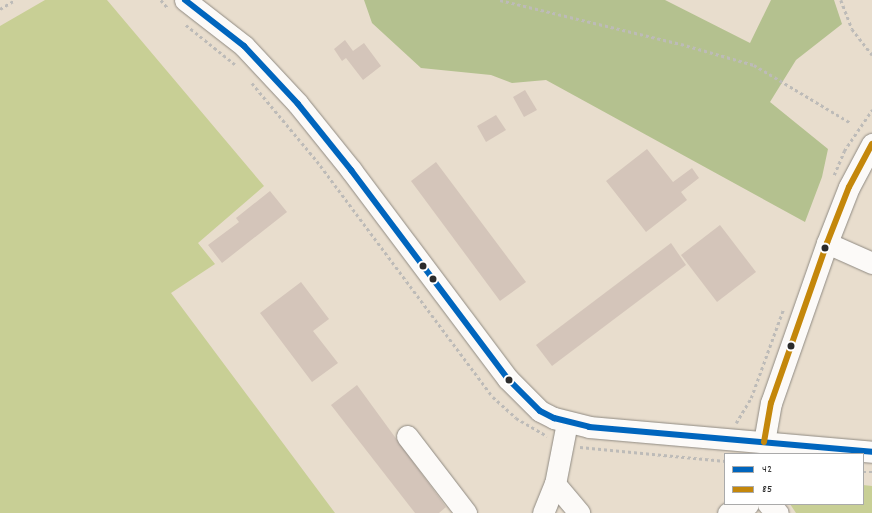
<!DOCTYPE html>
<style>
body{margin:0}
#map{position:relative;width:872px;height:513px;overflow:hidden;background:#e8ddcd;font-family:Dekko,sans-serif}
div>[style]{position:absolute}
.green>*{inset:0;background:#c8cf95}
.forest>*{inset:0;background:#b4c18f}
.building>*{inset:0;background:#d4c5ba}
.path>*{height:2.5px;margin-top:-1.25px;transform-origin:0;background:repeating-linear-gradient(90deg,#bdbbb8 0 3px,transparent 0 6px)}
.roads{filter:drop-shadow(0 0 1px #8f8a82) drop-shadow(0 0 1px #8f8a82)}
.minor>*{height:21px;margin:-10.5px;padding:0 10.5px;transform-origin:10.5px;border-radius:10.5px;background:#fcfaf8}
.bus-1>*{height:6px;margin:-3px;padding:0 3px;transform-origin:3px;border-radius:3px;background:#0065bd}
.bus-2>*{height:6px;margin:-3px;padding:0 3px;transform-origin:3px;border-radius:3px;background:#c4870b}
.dots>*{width:11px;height:11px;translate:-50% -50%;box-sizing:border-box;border:2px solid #fff;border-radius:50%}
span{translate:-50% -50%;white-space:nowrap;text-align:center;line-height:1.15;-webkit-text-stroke:3px #fff;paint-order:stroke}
.legend{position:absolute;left:724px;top:453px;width:140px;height:52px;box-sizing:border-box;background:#fff;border:1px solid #aaa;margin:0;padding:5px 7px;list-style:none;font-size:12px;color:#2b2b2b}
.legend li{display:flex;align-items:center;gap:8px;height:20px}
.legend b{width:20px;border:1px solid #aaa}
</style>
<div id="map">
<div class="green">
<i style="clip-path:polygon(45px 0,107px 0,264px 186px,198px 243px,215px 264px,171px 293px,335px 513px,0 513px,0 26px)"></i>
<i style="clip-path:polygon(863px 485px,872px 486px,872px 513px,796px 513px,790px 504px,863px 504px)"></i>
</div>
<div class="forest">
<i style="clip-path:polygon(364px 0,665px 0,750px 43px,771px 0,834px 0,842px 24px,796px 60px,770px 102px,828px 149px,822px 177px,805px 222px,546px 80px,512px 83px,491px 75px,421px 68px,372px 23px)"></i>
</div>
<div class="building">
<i style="clip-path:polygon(345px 40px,353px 51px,364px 43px,381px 66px,363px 80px,346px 58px,342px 61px,334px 49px)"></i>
<i style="clip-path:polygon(525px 90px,537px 110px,524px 117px,513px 97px)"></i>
<i style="clip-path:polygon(496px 115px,506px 130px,486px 142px,477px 126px)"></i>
<i style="clip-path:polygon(647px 149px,673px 182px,692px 168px,699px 178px,681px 192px,687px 200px,646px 232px,606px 181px)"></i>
<i style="clip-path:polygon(436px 162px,526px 282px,500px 301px,411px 181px)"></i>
<i style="clip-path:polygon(270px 191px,287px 212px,222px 263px,208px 245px,239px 222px,236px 218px)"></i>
<i style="clip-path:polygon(720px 225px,756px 272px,717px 302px,681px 255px)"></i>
<i style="clip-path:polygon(671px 243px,686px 265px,552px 366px,536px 345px)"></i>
<i style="clip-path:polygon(301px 282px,329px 319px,313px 331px,338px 363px,312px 382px,260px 313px)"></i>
<i style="clip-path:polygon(357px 385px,446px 507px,439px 513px,415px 513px,331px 405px)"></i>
</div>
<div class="path">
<i style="left:161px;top:0;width:11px;rotate:49deg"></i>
<i style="left:500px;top:0;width:186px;rotate:13.7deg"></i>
<i style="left:681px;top:44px;width:76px;rotate:16deg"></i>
<i style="left:754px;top:65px;width:113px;rotate:30.9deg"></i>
<i style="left:841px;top:0;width:31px;rotate:69deg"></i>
<i style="left:852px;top:29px;width:33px;rotate:52deg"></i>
<i style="left:0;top:9px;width:17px;rotate:-31deg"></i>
<i style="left:186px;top:25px;width:65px;rotate:38.8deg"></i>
<i style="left:252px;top:83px;width:102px;rotate:50.2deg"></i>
<i style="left:317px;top:161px;width:294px;rotate:53.3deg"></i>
<i style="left:493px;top:397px;width:31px;rotate:42deg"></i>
<i style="left:516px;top:418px;width:36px;rotate:30deg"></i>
<i style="left:834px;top:175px;width:26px;rotate:-67deg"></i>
<i style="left:844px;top:151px;width:50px;rotate:-55.7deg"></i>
<i style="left:736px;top:423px;width:29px;rotate:-59deg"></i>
<i style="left:751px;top:398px;width:94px;rotate:-70deg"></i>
<i style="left:580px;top:447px;width:146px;rotate:5.5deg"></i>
<i style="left:863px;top:472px;width:9px"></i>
</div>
<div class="roads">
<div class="minor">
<i style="left:185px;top:0;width:75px;rotate:37.9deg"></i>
<i style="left:244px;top:46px;width:79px;rotate:47deg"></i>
<i style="left:298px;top:104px;width:85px;rotate:51.2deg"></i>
<i style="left:351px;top:170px;width:261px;rotate:53.1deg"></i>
<i style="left:508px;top:379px;width:45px;rotate:45deg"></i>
<i style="left:540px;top:411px;width:16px;rotate:27deg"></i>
<i style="left:554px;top:418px;width:36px;rotate:14deg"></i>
<i style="left:589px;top:427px;width:284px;rotate:5deg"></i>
<i style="left:827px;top:243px;width:49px;rotate:24deg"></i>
<i style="left:407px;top:436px;width:97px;rotate:52.5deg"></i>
<i style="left:764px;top:442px;width:40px;rotate:-80deg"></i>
<i style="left:771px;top:403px;width:170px;rotate:-70.7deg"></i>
<i style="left:827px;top:243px;width:60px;rotate:-68.6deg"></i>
<i style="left:849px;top:187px;width:49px;rotate:-61.9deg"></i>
<i style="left:555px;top:484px;width:38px;rotate:50deg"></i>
<i style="left:768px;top:504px;width:13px;rotate:42deg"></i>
<i style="left:543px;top:513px;width:31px;rotate:-68deg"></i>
<i style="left:555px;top:484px;width:63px;rotate:-79deg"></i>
<i style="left:728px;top:513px;width:22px;rotate:-24deg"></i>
</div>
</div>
<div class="bus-1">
<i style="left:185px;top:0;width:75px;rotate:37.9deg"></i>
<i style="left:244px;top:46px;width:79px;rotate:47deg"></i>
<i style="left:298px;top:104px;width:85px;rotate:51.2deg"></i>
<i style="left:351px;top:170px;width:261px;rotate:53.1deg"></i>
<i style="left:508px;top:379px;width:45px;rotate:45deg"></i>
<i style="left:540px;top:411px;width:16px;rotate:27deg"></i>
<i style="left:554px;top:418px;width:36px;rotate:14deg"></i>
<i style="left:589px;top:427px;width:284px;rotate:5deg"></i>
</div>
<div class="bus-2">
<i style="left:764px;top:442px;width:40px;rotate:-80deg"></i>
<i style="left:771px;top:403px;width:170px;rotate:-70.7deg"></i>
<i style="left:827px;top:243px;width:60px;rotate:-68.6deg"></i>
<i style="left:849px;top:187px;width:49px;rotate:-61.9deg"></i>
</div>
<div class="dots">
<i style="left:825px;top:248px;background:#2b2b2b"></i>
<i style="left:423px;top:266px;background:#2b2b2b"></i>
<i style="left:433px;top:279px;background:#2b2b2b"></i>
<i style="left:791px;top:346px;background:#2b2b2b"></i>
<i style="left:509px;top:380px;background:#2b2b2b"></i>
</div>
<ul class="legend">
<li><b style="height:5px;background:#0065bd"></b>42</li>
<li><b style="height:5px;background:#c4870b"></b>85</li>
</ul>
</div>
